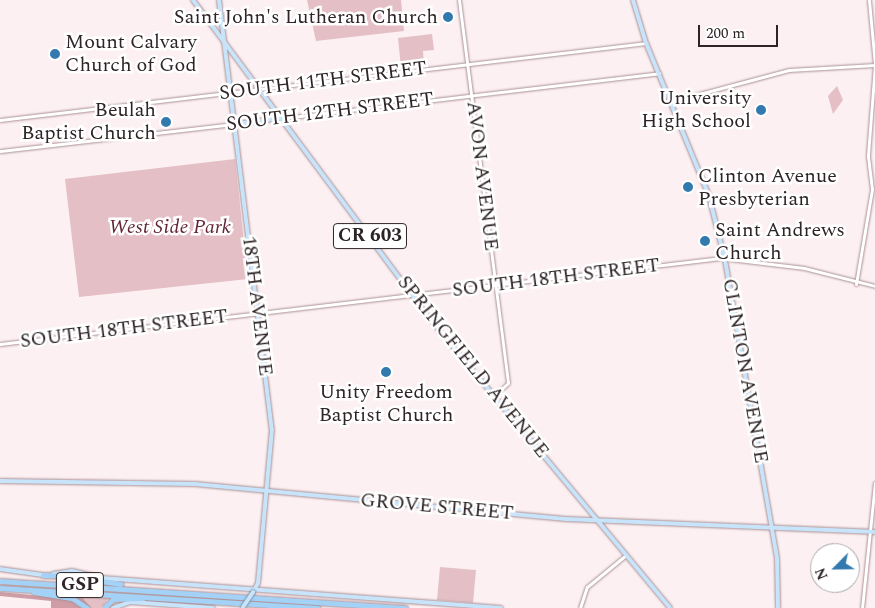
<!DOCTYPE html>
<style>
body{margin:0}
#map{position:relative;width:875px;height:608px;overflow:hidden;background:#fcf0f2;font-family:Spectral,serif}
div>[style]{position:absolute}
.green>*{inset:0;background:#e4bfc6}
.forest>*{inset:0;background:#d09da7}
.roads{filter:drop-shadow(0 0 1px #ab9195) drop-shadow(0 0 1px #ab9195)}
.minor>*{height:3px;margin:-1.5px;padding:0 1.5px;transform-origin:1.5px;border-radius:1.5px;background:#fff}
.major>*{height:4px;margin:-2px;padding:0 2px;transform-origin:2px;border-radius:2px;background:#c8e4fa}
.highway>*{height:5px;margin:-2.5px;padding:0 2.5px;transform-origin:2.5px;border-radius:2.5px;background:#a4d2f7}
.bridges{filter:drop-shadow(0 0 1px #7b95ae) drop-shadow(0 0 1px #7b95ae)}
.major-bridge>*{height:4px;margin:-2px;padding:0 2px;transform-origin:2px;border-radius:2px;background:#c8e4fa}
.dots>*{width:14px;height:14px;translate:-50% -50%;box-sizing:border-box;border:2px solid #fff;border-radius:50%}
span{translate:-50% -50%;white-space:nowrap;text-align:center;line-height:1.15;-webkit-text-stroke:5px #fff;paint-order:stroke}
.shield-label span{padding:1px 4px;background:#fff;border:1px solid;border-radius:4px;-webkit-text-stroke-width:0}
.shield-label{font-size:19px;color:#2e2426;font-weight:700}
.poi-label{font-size:20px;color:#2e2426}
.right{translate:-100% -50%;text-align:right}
.left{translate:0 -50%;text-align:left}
.street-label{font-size:20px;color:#2e2426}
.park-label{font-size:20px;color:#622435;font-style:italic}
.north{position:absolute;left:810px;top:543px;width:50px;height:50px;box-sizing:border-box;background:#fff;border:1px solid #aba7a8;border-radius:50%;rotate:247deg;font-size:14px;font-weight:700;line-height:20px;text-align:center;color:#2e2426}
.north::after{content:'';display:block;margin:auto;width:18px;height:22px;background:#327aae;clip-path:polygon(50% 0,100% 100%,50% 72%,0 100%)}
.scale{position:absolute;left:698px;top:25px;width:80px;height:22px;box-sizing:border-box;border:2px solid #2e2426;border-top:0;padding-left:6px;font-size:15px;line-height:18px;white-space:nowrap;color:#2e2426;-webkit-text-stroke:4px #fff;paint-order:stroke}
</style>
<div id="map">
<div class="green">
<i style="clip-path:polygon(307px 0,401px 0,404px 31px,316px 41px)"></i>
<i style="clip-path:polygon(432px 34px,434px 50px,423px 51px,424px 65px,401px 68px,398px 38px)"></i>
<i style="clip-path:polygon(837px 86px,843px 100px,833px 114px,828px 96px)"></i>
<i style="clip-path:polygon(235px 159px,248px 279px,79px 297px,65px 179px)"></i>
<i style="clip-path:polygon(440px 567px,476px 570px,473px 603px,437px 600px)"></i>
<i style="clip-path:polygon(81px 595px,109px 597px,101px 608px,91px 608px)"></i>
</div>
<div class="forest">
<i style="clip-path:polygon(0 592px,72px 599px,81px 595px,91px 608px,51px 608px,51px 601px,0 596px)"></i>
</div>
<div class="roads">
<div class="minor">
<i style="left:459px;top:0;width:386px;rotate:82.7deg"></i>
<i style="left:508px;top:383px;width:19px;rotate:137deg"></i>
<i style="left:673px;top:101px;width:120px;rotate:-15deg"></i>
<i style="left:789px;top:70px;width:86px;rotate:-3.3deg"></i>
<i style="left:284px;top:118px;width:378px;rotate:-6.8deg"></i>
<i style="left:0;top:120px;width:651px;rotate:-6.8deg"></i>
<i style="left:0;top:151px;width:236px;rotate:-6.6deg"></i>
<i style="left:856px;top:284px;width:96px;rotate:-80.4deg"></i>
<i style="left:872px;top:189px;width:34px;rotate:-97deg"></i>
<i style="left:868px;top:155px;width:90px;rotate:-85.6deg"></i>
<i style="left:875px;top:65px;width:65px;rotate:-95.3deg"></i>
<i style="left:0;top:344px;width:726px;rotate:-6.8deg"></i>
<i style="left:721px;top:258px;width:84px;rotate:6.9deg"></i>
<i style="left:804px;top:268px;width:73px;rotate:14.2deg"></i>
<i style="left:580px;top:608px;width:22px;rotate:-72deg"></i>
<i style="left:587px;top:587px;width:50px;rotate:-39.4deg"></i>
<i style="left:862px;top:608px;width:126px;rotate:-84.1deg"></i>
</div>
<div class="major">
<i style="left:193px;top:0;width:399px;rotate:53.4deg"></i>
<i style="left:431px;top:320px;width:374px;rotate:50.3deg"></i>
<i style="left:219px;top:0;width:432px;rotate:83deg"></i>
<i style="left:272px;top:429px;width:155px;rotate:95.2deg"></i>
<i style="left:258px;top:583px;width:10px;rotate:119deg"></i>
<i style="left:633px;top:0;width:45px;rotate:73.2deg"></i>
<i style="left:646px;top:43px;width:165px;rotate:67.6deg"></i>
<i style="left:709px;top:196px;width:66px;rotate:76deg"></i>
<i style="left:725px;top:260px;width:303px;rotate:80.1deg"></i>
<i style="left:777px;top:559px;width:49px;rotate:88.8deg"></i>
<i style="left:234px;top:124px;width:50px;rotate:-6.8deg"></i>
<i style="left:0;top:481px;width:195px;rotate:0.9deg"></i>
<i style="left:195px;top:484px;width:375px;rotate:5.4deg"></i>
<i style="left:568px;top:519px;width:307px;rotate:2.4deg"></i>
<i style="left:0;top:569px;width:43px;rotate:7.9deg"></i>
<i style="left:53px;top:574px;width:19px;rotate:-9deg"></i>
<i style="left:72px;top:571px;width:31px;rotate:13deg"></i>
<i style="left:102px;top:578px;width:400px;rotate:4.3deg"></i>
<i style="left:113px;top:608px;width:18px;rotate:-19deg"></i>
<i style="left:130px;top:602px;width:83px;rotate:4.1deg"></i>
</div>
<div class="highway">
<i style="left:43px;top:575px;width:30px;rotate:2deg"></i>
<i style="left:76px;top:577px;width:45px;rotate:9deg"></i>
<i style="left:0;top:581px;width:406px;rotate:3.8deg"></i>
<i style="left:0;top:588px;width:318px;rotate:3.6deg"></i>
<i style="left:34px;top:592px;width:38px;rotate:9deg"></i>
<i style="left:72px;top:598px;width:18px;rotate:34deg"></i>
<i style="left:105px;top:607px;width:11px;rotate:-45deg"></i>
<i style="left:113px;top:599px;width:30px;rotate:-2deg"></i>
</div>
</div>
<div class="bridges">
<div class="major-bridge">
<i style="left:243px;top:607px;width:18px;rotate:-56deg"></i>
</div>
</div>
<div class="dots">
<i style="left:448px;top:17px;background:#327aae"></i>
<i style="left:55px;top:54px;background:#327aae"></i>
<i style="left:761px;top:110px;background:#327aae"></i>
<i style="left:166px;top:122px;background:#327aae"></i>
<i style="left:688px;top:187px;background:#327aae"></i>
<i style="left:705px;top:241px;background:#327aae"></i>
<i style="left:386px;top:372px;background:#327aae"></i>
</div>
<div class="shield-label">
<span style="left:370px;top:236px">CR 603</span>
<span style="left:80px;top:585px">GSP</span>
</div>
<div class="poi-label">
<span class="right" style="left:438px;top:17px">Saint John's Lutheran Church</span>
<span class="left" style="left:65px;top:54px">Mount Calvary<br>Church of God</span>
<span class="right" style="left:751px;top:110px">University<br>High School</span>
<span class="right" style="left:156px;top:122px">Beulah<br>Baptist Church</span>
<span class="left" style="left:698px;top:188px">Clinton Avenue<br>Presbyterian</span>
<span class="left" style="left:715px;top:242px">Saint Andrews<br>Church</span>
<span style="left:386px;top:404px">Unity Freedom<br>Baptist Church</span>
</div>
<div class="street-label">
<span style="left:323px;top:81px;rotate:-7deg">SOUTH 11TH STREET</span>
<span style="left:330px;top:112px;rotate:-7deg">SOUTH 12TH STREET</span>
<span style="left:482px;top:176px;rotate:83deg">AVON AVENUE</span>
<span style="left:556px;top:278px;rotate:-7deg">SOUTH 18TH STREET</span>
<span style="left:257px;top:306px;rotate:83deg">18TH AVENUE</span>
<span style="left:124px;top:329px;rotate:-7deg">SOUTH 18TH STREET</span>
<span style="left:473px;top:367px;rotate:51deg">SPRINGFIELD AVENUE</span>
<span style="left:745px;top:371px;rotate:80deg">CLINTON AVENUE</span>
<span style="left:437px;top:507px;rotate:5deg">GROVE STREET</span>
</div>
<div class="park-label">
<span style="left:170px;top:227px">West Side Park</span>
</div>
<div class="north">N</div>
<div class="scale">200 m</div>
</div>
